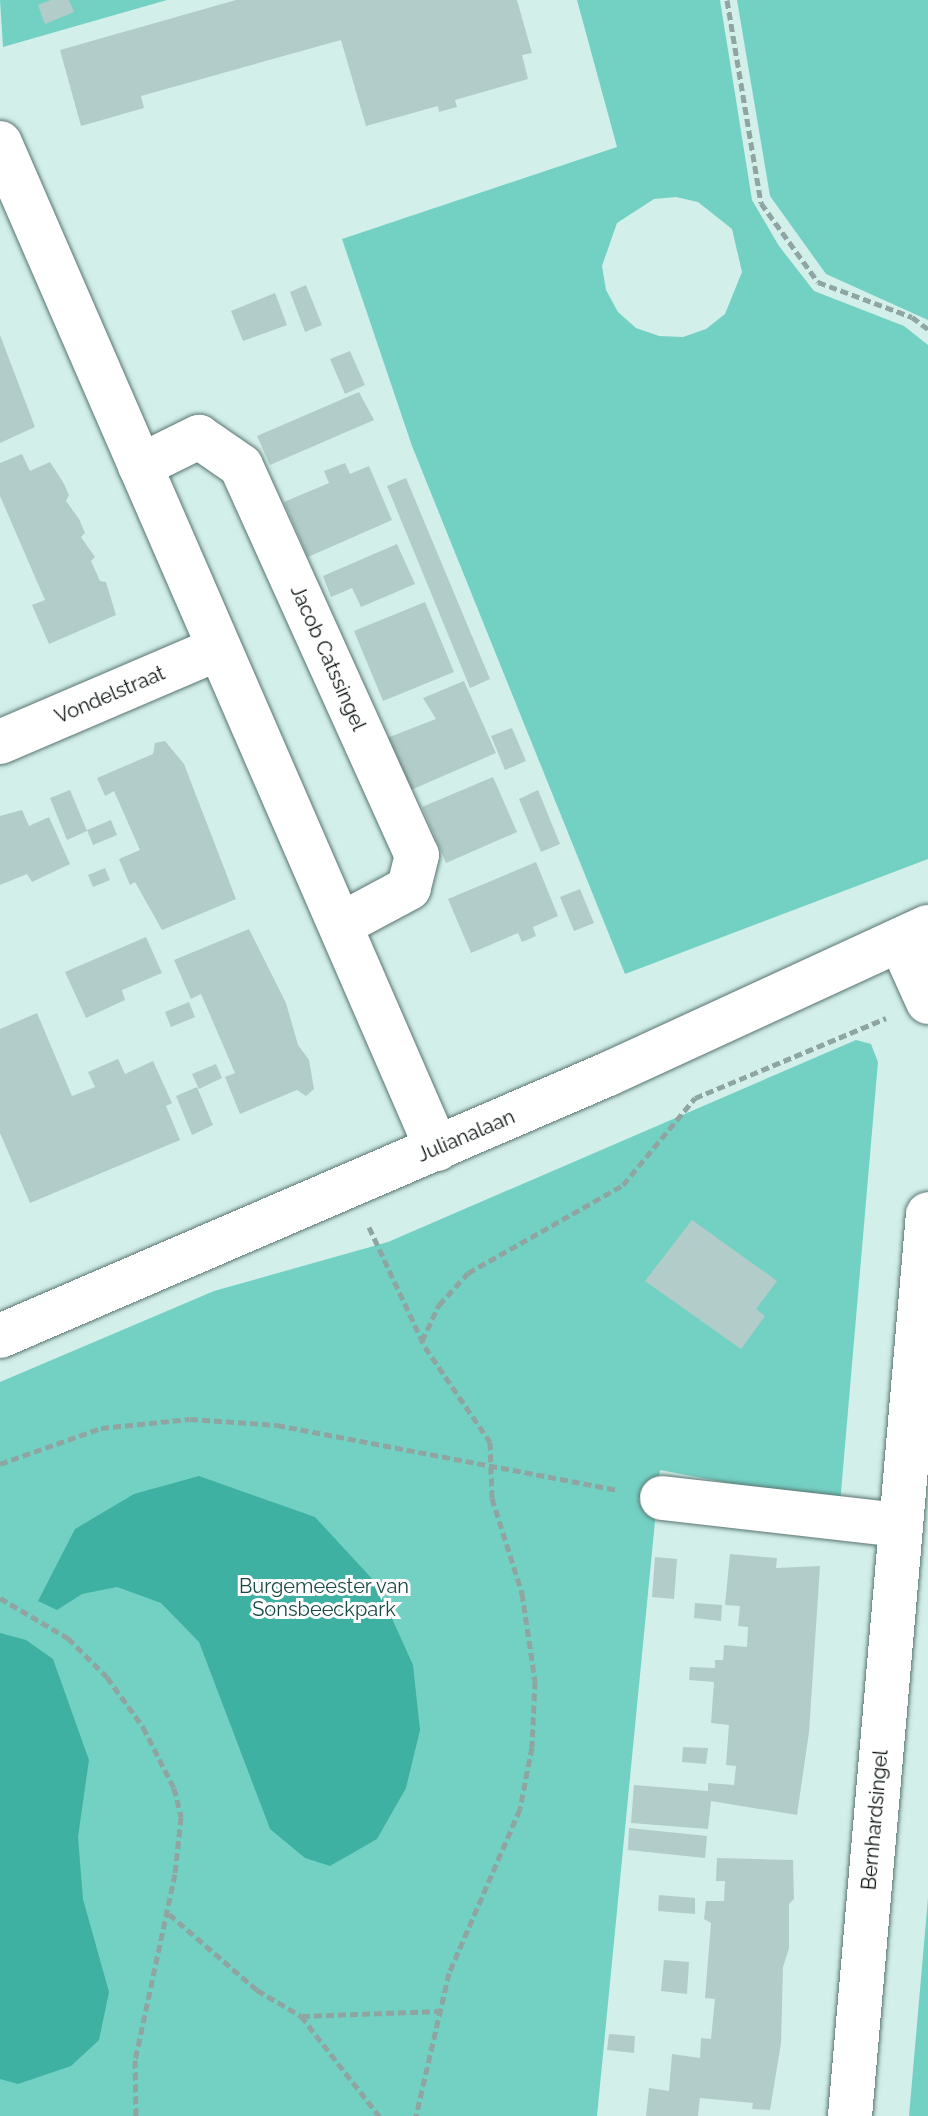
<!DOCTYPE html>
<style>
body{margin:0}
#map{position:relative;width:928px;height:2116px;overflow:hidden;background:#d2efea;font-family:Raleway,sans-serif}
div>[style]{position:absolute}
.green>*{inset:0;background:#73d1c4}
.water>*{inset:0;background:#3eb1a3}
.building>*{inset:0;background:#b2cdc9}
.path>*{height:5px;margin-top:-2.5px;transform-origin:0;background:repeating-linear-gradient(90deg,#8fa5a1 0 8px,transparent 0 12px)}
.roads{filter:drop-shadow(0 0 2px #5a7470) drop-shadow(0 0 2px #5a7470)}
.minor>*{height:44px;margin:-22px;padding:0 22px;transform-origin:22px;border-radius:22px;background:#fff}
span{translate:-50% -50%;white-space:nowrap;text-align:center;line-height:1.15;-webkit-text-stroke:6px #fff;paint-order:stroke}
.street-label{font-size:20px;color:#050e0c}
.park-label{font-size:20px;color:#184943}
</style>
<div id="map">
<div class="green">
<i style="clip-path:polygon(0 0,167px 0,3px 47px)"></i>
<i style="clip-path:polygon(evenodd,577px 0,720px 0,752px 200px,779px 246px,814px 291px,904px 326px,928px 345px,928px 859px,625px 974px,412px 446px,342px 239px,617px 147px,577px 0,676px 197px,698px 202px,732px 229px,742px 272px,725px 314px,706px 329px,683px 337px,659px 336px,636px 328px,618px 312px,606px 290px,602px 266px,617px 223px,654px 199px,676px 197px)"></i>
<i style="clip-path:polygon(737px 0,928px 0,928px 320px,826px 274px,770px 196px)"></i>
<i style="clip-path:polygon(856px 1040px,871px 1044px,878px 1062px,840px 1504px,660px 1470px,597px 2116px,0 2116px,0 1382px,214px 1291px,388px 1242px)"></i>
<i style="clip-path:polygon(928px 1898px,928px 2116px,909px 2116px)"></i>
</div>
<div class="water">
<i style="clip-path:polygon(199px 1476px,315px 1517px,376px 1583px,413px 1665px,420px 1730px,406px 1788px,377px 1839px,330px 1866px,305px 1858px,270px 1829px,199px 1642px,161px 1603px,117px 1587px,82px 1594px,57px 1610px,38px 1601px,75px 1529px,134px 1494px)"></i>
<i style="clip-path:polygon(0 1633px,26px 1640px,53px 1659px,89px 1760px,78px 1837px,83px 1899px,109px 1992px,99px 2040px,71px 2066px,18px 2084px,0 2079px)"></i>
</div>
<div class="building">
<i style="clip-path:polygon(51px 0,69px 0,74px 12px,45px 24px,38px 5px)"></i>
<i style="clip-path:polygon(236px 0,517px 0,532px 53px,522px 55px,528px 79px,455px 100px,457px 107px,439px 112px,438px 106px,366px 126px,341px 40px,141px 96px,144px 108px,81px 126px,60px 50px)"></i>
<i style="clip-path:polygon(306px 285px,322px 325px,305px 332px,290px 292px)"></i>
<i style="clip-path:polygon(275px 293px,287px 325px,243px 341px,231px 311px)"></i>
<i style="clip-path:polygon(0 335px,35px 427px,0 443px)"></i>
<i style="clip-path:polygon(350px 351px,365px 385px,345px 394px,330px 359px)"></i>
<i style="clip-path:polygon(359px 392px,374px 420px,270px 465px,257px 436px)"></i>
<i style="clip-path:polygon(22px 454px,30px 471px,50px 462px,63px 482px,69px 495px,66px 501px,79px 519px,85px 533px,81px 537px,95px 557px,91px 561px,100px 581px,106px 582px,116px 615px,49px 644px,32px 605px,45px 600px,0 496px,0 463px)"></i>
<i style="clip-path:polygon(345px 463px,350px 474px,369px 466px,392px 520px,308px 557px,284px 502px,329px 483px,324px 471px)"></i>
<i style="clip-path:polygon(406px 478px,490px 679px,470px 688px,387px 486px)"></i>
<i style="clip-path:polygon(397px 544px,415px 584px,361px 607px,352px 588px,331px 597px,323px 576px)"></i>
<i style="clip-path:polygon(425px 602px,454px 672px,383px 701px,354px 631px)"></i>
<i style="clip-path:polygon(464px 681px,496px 753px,404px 793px,379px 741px,436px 719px,423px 698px)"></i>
<i style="clip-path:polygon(512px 728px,526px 761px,505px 770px,491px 736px)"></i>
<i style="clip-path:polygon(165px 741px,184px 764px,236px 899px,162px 930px,135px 882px,130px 885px,119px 859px,140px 850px,114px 791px,105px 796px,97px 778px,153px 754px,155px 743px)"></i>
<i style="clip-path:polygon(493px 777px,517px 832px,446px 863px,422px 807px)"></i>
<i style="clip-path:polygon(70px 790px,87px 831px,67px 840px,50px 798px)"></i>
<i style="clip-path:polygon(538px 790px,560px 844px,541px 852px,519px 799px)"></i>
<i style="clip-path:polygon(22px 810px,29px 826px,49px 817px,70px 864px,32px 882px,27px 874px,0 885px,0 816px)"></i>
<i style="clip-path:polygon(111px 820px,117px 835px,93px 845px,87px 830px)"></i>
<i style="clip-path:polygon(536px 862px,558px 916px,533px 927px,536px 936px,522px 942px,518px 933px,471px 953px,448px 899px)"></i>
<i style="clip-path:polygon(105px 868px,110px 880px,93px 887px,88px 875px)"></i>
<i style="clip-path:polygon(580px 889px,594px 923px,574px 931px,560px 897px)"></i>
<i style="clip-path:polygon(249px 929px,286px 1003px,298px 1045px,309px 1060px,314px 1089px,306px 1096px,297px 1090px,240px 1114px,225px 1077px,235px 1073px,201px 994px,191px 999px,174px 960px)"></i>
<i style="clip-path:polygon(146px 937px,162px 973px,122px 990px,125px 1000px,86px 1018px,65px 972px)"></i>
<i style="clip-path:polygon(189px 1002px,195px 1017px,171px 1027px,165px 1012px)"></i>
<i style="clip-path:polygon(37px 1013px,72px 1096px,95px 1087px,88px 1072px,118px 1059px,125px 1074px,153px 1061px,172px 1103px,166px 1106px,180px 1140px,30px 1203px,0 1133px,0 1029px)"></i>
<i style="clip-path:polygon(216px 1064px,222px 1078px,199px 1089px,192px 1074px)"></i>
<i style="clip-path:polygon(197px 1087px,213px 1125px,192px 1135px,176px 1096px)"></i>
<i style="clip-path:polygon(692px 1220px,777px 1281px,756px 1309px,765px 1316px,741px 1349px,645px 1281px)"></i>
<i style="clip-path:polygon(730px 1554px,777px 1558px,776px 1568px,820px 1566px,809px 1732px,797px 1815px,711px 1801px,708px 1829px,631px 1823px,634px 1785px,708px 1791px,708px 1783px,734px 1785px,736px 1766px,726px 1765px,729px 1725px,711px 1723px,714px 1682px,689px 1680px,690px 1667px,715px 1668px,715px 1660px,723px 1660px,724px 1645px,747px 1647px,748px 1627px,738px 1626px,740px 1606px,725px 1605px)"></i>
<i style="clip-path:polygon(655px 1557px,677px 1559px,674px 1599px,652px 1597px)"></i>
<i style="clip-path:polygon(695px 1603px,722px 1605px,721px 1621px,694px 1618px)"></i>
<i style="clip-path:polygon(683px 1747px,708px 1748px,706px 1764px,682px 1762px)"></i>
<i style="clip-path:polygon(629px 1828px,707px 1836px,705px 1858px,628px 1850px)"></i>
<i style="clip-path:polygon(717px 1858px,793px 1860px,794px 1899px,789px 1904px,789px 1948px,783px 1967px,781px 2043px,770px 2110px,752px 2109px,753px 2103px,700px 2098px,698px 2116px,646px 2116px,649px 2088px,669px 2091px,672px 2054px,700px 2058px,701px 2038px,711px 2039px,715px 1999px,705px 1998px,711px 1923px,704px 1919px,706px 1901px,724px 1901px,725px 1881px,716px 1881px)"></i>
<i style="clip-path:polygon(659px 1895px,695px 1898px,695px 1914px,658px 1911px)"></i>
<i style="clip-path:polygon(664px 1960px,689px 1962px,687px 1994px,661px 1991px)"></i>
<i style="clip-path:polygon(609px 2034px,635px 2036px,634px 2053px,607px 2050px)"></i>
</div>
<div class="path">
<i style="left:727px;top:0;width:206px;rotate:80.5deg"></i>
<i style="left:761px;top:203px;width:97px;rotate:54.2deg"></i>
<i style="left:818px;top:282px;width:100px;rotate:20.4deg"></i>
<i style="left:912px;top:317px;width:20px;rotate:37deg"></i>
<i style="left:369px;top:1227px;width:132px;rotate:65deg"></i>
<i style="left:425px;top:1347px;width:115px;rotate:55.6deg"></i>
<i style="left:490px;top:1442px;width:56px;rotate:88deg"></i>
<i style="left:492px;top:1498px;width:100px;rotate:72.5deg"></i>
<i style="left:522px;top:1593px;width:89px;rotate:81.6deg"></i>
<i style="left:535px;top:1681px;width:66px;rotate:92.6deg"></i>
<i style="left:532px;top:1747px;width:63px;rotate:101deg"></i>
<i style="left:520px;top:1809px;width:179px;rotate:113.4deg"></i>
<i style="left:449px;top:1973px;width:147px;rotate:103deg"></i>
<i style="left:422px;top:1341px;width:40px;rotate:-65deg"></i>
<i style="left:439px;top:1305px;width:43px;rotate:-47.8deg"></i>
<i style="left:468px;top:1273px;width:178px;rotate:-29.6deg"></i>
<i style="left:623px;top:1185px;width:113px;rotate:-50.4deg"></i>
<i style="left:695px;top:1098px;width:207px;rotate:-22.7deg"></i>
<i style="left:0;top:1464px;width:107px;rotate:-19.6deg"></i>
<i style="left:101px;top:1428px;width:89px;rotate:-5.8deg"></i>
<i style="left:190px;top:1419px;width:87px;rotate:3.9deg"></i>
<i style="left:277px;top:1425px;width:347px;rotate:10.8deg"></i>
<i style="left:0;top:1598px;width:79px;rotate:30.5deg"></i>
<i style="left:68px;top:1638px;width:55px;rotate:45deg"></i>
<i style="left:107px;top:1677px;width:62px;rotate:54.2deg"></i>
<i style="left:143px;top:1727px;width:68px;rotate:63.1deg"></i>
<i style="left:174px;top:1788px;width:30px;rotate:76deg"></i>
<i style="left:181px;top:1817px;width:57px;rotate:96deg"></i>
<i style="left:175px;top:1874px;width:190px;rotate:102.1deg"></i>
<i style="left:135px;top:2060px;width:56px;rotate:89deg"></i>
<i style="left:169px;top:1914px;width:116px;rotate:40.8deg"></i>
<i style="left:257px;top:1990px;width:51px;rotate:30.6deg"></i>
<i style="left:301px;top:2016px;width:127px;rotate:52deg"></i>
<i style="left:302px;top:2016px;width:138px;rotate:-2.1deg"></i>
</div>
<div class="roads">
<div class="minor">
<i style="left:0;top:143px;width:1097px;rotate:66.52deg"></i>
<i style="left:140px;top:466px;width:66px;rotate:-26.2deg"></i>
<i style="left:199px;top:437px;width:51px;rotate:34.6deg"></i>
<i style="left:241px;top:466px;width:427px;rotate:65.7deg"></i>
<i style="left:417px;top:855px;width:34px;rotate:104deg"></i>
<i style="left:409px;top:888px;width:78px;rotate:151.8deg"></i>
<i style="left:0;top:742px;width:238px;rotate:-23.2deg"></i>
<i style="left:900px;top:940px;width:68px;rotate:65.7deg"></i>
<i style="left:0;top:1336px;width:662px;rotate:-23.31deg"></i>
<i style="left:608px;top:1074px;width:352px;rotate:-24.7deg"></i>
<i style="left:662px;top:1498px;width:240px;rotate:6.5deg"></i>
<i style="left:850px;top:2116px;width:905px;rotate:-85.06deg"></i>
</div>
</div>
<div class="street-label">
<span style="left:328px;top:658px;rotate:66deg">Jacob Catssingel</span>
<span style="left:110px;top:695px;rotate:-23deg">Vondelstraat</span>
<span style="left:466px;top:1136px;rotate:-23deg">Julianalaan</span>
<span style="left:875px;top:1820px;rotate:-85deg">Bernhardsingel</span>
</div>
<div class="park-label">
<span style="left:324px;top:1598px">Burgemeester van<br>Sonsbeeckpark</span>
</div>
</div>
